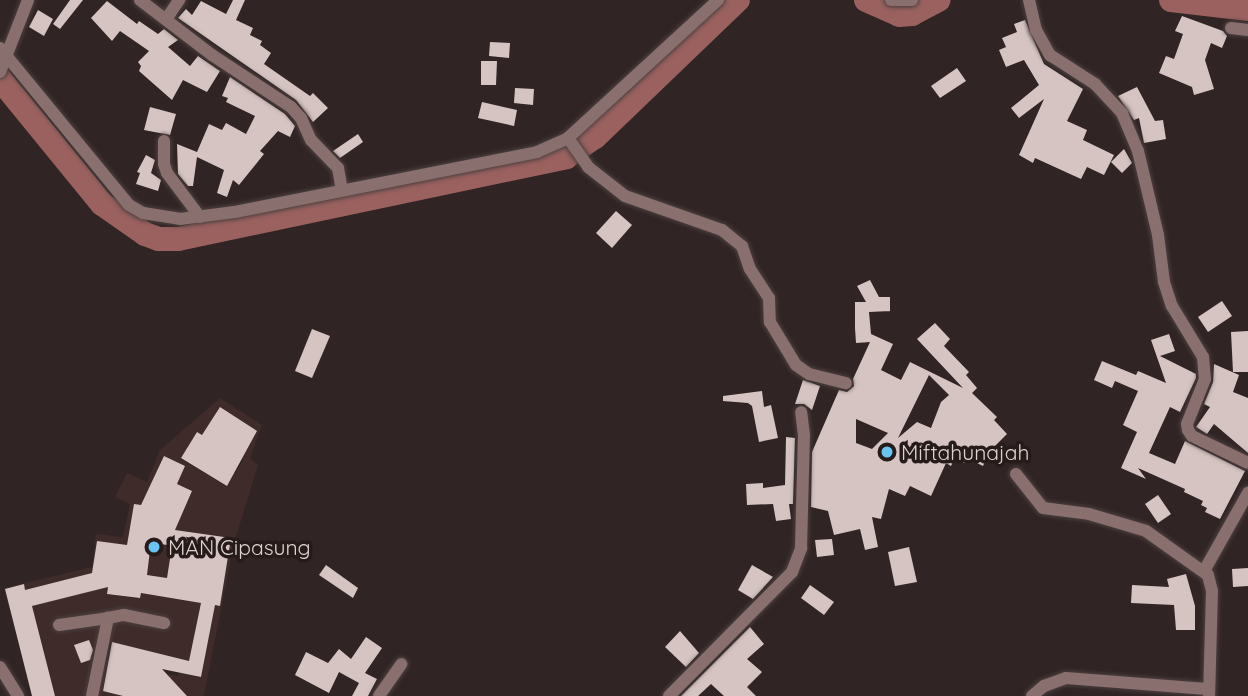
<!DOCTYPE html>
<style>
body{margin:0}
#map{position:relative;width:1248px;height:696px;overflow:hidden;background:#312424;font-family:Quicksand,sans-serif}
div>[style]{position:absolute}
.built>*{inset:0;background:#3e2b2a}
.river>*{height:24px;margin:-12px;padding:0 12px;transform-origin:12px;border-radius:12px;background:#9a615f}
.building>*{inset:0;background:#d5c4c2}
.roads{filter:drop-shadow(0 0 2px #4c4040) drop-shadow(0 0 2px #4c4040)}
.street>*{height:12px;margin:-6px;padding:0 6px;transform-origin:6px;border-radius:6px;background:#896f6d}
.dots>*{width:19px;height:19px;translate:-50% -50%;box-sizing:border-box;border:4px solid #271b1a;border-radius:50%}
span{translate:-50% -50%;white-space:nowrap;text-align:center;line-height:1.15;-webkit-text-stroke:7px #271b1a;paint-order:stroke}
.poi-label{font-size:21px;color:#dcd3d2}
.left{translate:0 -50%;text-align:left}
</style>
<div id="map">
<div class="built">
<i style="clip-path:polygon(evenodd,220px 398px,262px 425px,250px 458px,258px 465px,234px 543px,204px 696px,187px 696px,108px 669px,103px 691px,123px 696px,55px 696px,31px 606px,103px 588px,99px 571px,25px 590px,23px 584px,5px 589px,31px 696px,4px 588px,92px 567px,96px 534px,123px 537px,130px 504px,115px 497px,127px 473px,147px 482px,160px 450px,220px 398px,220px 408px,257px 432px,244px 452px,220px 408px,220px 398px,197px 432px,243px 460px,227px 486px,181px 459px,197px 432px,220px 398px,164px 457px,185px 466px,177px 484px,192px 492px,183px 512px,146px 495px,164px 457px,220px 398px,134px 504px,168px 545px,128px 538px,134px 504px,220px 398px,175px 530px,230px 539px,220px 606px,147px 594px,150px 575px,167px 578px,175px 530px,220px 398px,97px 541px,149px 548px,94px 562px,97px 541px,220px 398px,109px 573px,142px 576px,140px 598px,107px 594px,109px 573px,220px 398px,200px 608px,214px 611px,200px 677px,187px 674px,200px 608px,220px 398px,110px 642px,181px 659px,178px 676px,106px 660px,110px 642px)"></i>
</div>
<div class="river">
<i style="left:866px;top:0;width:36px;rotate:24deg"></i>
<i style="left:899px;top:15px;width:13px;rotate:-4deg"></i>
<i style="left:912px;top:14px;width:30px;rotate:-28deg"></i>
<i style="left:1171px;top:0;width:78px;rotate:6.7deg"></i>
<i style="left:0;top:79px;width:161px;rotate:50.8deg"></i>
<i style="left:102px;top:204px;width:52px;rotate:34.9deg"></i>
<i style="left:145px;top:234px;width:15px;rotate:20deg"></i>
<i style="left:159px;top:239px;width:19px"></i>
<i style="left:178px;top:239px;width:397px;rotate:-11.9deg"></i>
<i style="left:566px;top:157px;width:35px;rotate:-35deg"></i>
<i style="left:595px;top:137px;width:198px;rotate:-43.8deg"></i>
</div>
<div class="building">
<i style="clip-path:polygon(70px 0,83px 0,60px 29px,53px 24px)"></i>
<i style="clip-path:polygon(233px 0,245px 0,236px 20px,253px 28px,250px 35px,262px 41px,260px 45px,271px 53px,264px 64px,310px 96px,313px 93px,328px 108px,313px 122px,296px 100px,178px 18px,186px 9px,192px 15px,201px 1px,226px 14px)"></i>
<i style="clip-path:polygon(107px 1px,137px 24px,139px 21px,158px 34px,164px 29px,178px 40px,168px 47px,190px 66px,198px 56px,220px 71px,207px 92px,183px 80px,172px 100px,139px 71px,141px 66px,138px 62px,149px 51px,120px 31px,112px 41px,91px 18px)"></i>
<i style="clip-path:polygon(38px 10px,53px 19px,44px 36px,29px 27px)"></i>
<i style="clip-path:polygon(1182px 16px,1223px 31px,1227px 36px,1222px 48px,1211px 43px,1205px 60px,1214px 89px,1194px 95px,1192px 87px,1159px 73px,1166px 56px,1174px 59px,1183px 34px,1175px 31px)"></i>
<i style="clip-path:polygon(1025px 20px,1044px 64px,1083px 89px,1067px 121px,1087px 130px,1083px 140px,1114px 155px,1104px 175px,1087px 167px,1081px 179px,1035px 158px,1033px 163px,1019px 155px,1044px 99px,1019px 118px,1011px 108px,1039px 85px,1024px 60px,1006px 67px,999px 50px,1006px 47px,1002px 38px,1017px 32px,1014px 24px)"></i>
<i style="clip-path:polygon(490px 42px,510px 43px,509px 58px,489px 56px)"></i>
<i style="clip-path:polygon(481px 61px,497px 61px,496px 85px,481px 85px)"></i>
<i style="clip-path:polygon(957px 68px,966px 81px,940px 98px,931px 86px)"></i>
<i style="clip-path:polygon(230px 77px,285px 114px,295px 126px,290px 137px,278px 131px,260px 151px,264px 154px,239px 185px,233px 180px,227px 197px,217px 193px,224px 170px,197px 157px,193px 186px,188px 186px,178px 174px,177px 144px,197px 152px,209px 124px,222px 130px,226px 123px,246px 134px,255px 116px,226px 102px,228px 98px,222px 96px)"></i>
<i style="clip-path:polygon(1137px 87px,1155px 121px,1163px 120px,1166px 139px,1144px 143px,1139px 118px,1134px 120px,1118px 96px)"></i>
<i style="clip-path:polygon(515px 88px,534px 89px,533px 105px,514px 103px)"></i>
<i style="clip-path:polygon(482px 102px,517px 110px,514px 126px,478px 118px)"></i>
<i style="clip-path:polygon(150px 107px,176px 114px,170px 135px,144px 130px)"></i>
<i style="clip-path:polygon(358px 134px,363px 142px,340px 158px,333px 151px)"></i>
<i style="clip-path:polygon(1124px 149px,1132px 163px,1122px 173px,1111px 162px)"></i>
<i style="clip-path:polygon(146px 155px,155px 160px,151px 173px,161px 180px,158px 191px,136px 184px,140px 173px,137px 172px)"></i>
<i style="clip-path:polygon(616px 211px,632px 225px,612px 248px,596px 233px)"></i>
<i style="clip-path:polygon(evenodd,870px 280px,879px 297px,890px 297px,890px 311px,869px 312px,871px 334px,893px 344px,881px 370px,901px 380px,910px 362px,963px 388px,917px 339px,935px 323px,950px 339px,944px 346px,969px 372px,966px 375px,977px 388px,972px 393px,997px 417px,994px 420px,1007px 434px,990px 451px,983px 466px,967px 458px,965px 463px,955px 458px,951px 466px,946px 463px,931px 496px,910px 486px,905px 496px,889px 489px,881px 519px,872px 517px,878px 547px,865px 550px,860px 529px,834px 535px,828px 511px,811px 507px,812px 452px,839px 390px,847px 392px,854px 386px,853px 379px,870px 342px,856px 343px,855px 328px,855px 302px,866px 302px,857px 286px,870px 280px,929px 375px,949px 395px,941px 402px,931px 428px,917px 422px,898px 438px,929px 375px,870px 280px,856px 419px,888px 433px,872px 449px,856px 443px,856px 419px)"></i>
<i style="clip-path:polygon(1222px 301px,1232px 316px,1208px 332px,1198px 317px)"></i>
<i style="clip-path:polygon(312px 329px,330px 336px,312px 378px,295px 371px)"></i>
<i style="clip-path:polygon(1248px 331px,1248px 372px,1233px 372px,1231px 332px)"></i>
<i style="clip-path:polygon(1169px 334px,1175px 351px,1160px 356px,1196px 374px,1196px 378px,1180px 412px,1170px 407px,1149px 453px,1175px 464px,1185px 441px,1245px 471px,1220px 519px,1205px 512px,1207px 508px,1201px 505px,1203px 501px,1184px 492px,1185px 489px,1138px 468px,1146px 479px,1121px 468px,1137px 432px,1123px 425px,1138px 391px,1115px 381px,1112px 388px,1094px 380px,1102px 361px,1136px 375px,1138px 371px,1166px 383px,1151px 340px)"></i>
<i style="clip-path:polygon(1214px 364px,1239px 375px,1233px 392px,1248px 398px,1248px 453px,1214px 424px,1207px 434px,1196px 427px,1210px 407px,1204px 404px,1213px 382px)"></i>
<i style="clip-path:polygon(803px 380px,820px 386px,812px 410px,804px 404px,795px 404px)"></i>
<i style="clip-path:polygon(762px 391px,764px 407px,771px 405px,778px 438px,759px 442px,752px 406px,748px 403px,723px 401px,723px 396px)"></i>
<i style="clip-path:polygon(220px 407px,257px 431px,227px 486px,181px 458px,197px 432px,202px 435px)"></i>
<i style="clip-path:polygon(786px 437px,795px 438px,793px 504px,789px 504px,791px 519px,776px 521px,773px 504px,747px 505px,746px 484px,763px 483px,763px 488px,785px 485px)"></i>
<i style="clip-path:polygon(evenodd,164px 456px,185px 466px,177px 484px,192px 491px,175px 530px,231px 538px,220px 606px,215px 605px,201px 677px,162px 669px,187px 696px,123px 696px,103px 691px,112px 642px,189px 661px,201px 603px,141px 593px,140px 598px,107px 594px,108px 587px,32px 606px,55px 696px,32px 696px,5px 589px,24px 584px,25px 590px,92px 573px,97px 541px,127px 545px,134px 504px,141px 505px,164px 456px,151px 542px,172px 546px,167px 578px,147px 575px,151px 542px)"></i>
<i style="clip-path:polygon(1158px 495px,1171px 514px,1158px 523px,1145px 504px)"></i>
<i style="clip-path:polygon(832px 539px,834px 555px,817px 557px,815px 540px)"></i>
<i style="clip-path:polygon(909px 547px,917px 582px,895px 586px,888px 552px)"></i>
<i style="clip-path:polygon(326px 565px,358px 588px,353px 598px,319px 575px)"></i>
<i style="clip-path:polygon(752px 565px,773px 577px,753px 599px,738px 590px)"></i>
<i style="clip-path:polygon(1248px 568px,1248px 586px,1233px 587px,1232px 569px)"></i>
<i style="clip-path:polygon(1186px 574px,1195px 606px,1195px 630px,1176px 630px,1174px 605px,1131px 603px,1132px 585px,1169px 587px,1167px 579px)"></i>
<i style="clip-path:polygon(810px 585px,834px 602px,824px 615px,801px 598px)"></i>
<i style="clip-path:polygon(750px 627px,764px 644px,747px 659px,762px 672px,747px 687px,756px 696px,724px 696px,711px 684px,698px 696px,681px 696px)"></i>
<i style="clip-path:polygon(680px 631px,699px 653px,686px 667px,665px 647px)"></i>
<i style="clip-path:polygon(366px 637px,382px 648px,365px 673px,377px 679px,368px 696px,352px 696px,359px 683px,339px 672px,329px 693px,295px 675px,306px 652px,328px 663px,339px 649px,351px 659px)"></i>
<i style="clip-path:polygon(89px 640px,93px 650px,90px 660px,81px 663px,74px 645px)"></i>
</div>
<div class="roads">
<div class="street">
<i style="left:140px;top:0;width:91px;rotate:37.4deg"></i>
<i style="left:212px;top:55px;width:95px;rotate:33.4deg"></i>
<i style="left:291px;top:107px;width:15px;rotate:48deg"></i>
<i style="left:301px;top:118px;width:24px;rotate:66deg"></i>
<i style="left:311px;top:140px;width:39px;rotate:46deg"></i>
<i style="left:338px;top:168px;width:22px;rotate:80deg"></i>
<i style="left:891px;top:0;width:21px"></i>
<i style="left:1029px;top:0;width:31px;rotate:77deg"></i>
<i style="left:1036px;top:30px;width:29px;rotate:61deg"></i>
<i style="left:1050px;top:55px;width:54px;rotate:32.8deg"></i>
<i style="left:1095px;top:84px;width:40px;rotate:47deg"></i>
<i style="left:1122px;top:113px;width:41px;rotate:67.2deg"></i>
<i style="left:1138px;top:151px;width:86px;rotate:76.6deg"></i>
<i style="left:1158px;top:235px;width:47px;rotate:82.7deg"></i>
<i style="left:1164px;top:282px;width:25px;rotate:72deg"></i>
<i style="left:1172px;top:306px;width:60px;rotate:58.7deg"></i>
<i style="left:1203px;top:357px;width:22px;rotate:85deg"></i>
<i style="left:1205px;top:379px;width:48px;rotate:111.8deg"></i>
<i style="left:1187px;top:424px;width:6px;rotate:81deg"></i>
<i style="left:1188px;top:430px;width:7px;rotate:56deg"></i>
<i style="left:1192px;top:436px;width:62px;rotate:25.7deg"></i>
<i style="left:167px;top:18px;width:22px;rotate:-56deg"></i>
<i style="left:1231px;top:28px;width:17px;rotate:7deg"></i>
<i style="left:0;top:48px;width:203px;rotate:50.6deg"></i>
<i style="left:129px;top:205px;width:16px;rotate:30deg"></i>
<i style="left:143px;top:213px;width:37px;rotate:9deg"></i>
<i style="left:180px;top:219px;width:55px;rotate:-7.3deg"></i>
<i style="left:235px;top:212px;width:308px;rotate:-11.2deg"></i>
<i style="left:537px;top:152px;width:34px;rotate:-24deg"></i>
<i style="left:568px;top:138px;width:204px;rotate:-42.6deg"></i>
<i style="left:0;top:72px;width:77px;rotate:-68.7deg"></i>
<i style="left:568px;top:138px;width:35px;rotate:55deg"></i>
<i style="left:588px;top:167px;width:47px;rotate:38.1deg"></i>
<i style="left:625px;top:196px;width:103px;rotate:19.3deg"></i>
<i style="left:722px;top:230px;width:26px;rotate:39deg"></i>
<i style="left:742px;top:246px;width:24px;rotate:71deg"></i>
<i style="left:750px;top:269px;width:35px;rotate:57deg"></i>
<i style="left:769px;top:298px;width:24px;rotate:88deg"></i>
<i style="left:770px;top:322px;width:50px;rotate:58.8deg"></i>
<i style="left:796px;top:365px;width:16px;rotate:35deg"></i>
<i style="left:809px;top:374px;width:38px;rotate:14deg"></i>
<i style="left:164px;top:141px;width:23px;rotate:90deg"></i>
<i style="left:164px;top:164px;width:9px;rotate:72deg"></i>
<i style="left:167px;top:173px;width:55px;rotate:53.1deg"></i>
<i style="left:1016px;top:474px;width:43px;rotate:51.5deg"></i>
<i style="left:1043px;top:508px;width:46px;rotate:7.4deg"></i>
<i style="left:1089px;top:514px;width:59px;rotate:16.6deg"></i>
<i style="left:1146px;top:531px;width:76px;rotate:35.4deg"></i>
<i style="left:1208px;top:575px;width:16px;rotate:76deg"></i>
<i style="left:1212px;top:591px;width:105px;rotate:91.6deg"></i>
<i style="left:1204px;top:571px;width:90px;rotate:-60.6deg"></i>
<i style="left:59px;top:625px;width:49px;rotate:-8.1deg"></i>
<i style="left:0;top:667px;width:34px;rotate:58deg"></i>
<i style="left:92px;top:696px;width:80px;rotate:-78.4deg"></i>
<i style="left:108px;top:618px;width:16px;rotate:-11deg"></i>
<i style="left:124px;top:615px;width:41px;rotate:11.3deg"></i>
<i style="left:379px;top:696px;width:39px;rotate:-55deg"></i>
<i style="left:669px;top:696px;width:175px;rotate:-45.2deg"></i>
<i style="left:792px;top:572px;width:26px;rotate:-69deg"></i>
<i style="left:801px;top:548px;width:113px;rotate:-88.5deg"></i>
<i style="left:804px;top:435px;width:23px;rotate:-97deg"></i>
<i style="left:1032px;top:696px;width:16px;rotate:-40deg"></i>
<i style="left:1044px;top:686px;width:23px;rotate:-20deg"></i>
<i style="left:1066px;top:678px;width:141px;rotate:4.5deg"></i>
</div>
</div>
<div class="dots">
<i style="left:887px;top:452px;background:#69c4f1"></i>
<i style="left:154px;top:547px;background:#69c4f1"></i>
</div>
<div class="poi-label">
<span class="left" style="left:901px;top:452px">Miftahunajah</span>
<span class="left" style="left:168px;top:547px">MAN Cipasung</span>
</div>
</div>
